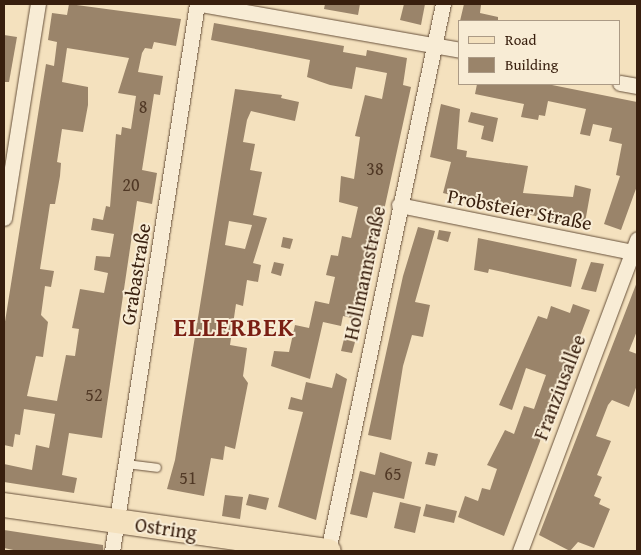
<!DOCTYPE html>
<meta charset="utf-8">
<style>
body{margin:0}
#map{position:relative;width:641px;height:555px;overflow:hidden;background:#f4e1be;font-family:"Gentium Book Plus",serif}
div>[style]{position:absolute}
.building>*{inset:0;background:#9a846a}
.roads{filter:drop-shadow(0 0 1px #67503a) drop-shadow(0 0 1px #67503a)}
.lane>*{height:8px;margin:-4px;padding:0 4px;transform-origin:4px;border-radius:4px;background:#f8ecd5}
.street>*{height:15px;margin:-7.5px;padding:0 7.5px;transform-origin:7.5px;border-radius:7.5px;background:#f8ecd5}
.primary>*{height:24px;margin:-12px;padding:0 12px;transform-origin:12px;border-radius:12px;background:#f4e1be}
span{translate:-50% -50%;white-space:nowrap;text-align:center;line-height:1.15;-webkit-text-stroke:4px #f8ecd5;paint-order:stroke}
.number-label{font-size:18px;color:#503825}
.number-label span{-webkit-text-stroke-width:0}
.street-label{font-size:20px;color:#381f0e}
.district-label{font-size:25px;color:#7a1f14;font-weight:700;letter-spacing:1px}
.frame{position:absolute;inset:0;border:5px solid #381f0e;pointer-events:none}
.legend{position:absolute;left:458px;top:20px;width:162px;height:65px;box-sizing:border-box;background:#f8ecd5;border:1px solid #ab9a85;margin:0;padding:6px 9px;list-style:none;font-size:15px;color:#381f0e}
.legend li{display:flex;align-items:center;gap:10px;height:25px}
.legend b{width:25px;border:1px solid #ab9a85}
</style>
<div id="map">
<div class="building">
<i style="clip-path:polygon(evenodd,69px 4px,181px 19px,176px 46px,154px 42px,152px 49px,145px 48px,142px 53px,138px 72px,163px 76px,160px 95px,154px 94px,142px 170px,157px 173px,152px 204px,137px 201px,102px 438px,69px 433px,62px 475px,77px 478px,74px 493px,4px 482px,4px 464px,32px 470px,36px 445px,49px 448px,55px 414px,24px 409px,20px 435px,15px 434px,13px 447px,4px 445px,4px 328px,46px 64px,54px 66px,57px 42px,48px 40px,52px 13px,67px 15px,69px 4px,67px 48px,129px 58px,118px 93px,136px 96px,131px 129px,122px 127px,121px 135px,116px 134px,110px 207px,106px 206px,103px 220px,93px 218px,91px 230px,114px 234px,110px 257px,96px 256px,94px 270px,108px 273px,104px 293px,80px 289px,72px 328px,79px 329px,75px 356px,66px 355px,57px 401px,27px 396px,36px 356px,43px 357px,48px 322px,41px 315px,45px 286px,51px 287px,54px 271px,40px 269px,50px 204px,55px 204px,60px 176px,61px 163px,57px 162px,62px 129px,83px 132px,88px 105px,88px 87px,62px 82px,67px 48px)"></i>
<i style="clip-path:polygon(325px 4px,360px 4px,358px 15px,324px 9px)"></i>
<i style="clip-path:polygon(404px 4px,425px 4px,421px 25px,400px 20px)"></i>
<i style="clip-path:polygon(464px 4px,481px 5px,480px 13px,498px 17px,498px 21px,460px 21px)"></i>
<i style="clip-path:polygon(214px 23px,344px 46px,343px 52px,366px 56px,367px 50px,407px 58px,403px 85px,411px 87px,360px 320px,343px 316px,341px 326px,323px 322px,310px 379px,271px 366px,274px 351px,289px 352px,295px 325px,309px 328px,315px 301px,329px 304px,335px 277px,326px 275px,331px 255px,338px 256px,342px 236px,351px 238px,358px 207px,339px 202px,341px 176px,354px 179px,360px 137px,355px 136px,365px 95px,382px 99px,387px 73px,356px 67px,352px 89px,330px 85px,307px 77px,310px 60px,211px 40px)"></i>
<i style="clip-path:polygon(4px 35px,17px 37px,9px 82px,4px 82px)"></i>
<i style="clip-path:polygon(477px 84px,547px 84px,637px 102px,637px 186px,621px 230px,604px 224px,620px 176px,616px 175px,622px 144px,609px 141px,612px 128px,593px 124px,590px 136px,580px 134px,586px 109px,548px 101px,545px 116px,539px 115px,538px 120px,521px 117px,524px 104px,475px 94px)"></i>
<i style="clip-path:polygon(evenodd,235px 89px,282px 95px,281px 98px,299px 102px,295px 121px,251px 111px,247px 120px,243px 142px,255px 144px,250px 170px,262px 172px,253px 215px,267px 218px,253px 263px,261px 265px,258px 282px,247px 280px,243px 306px,236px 304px,230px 345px,247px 348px,243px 376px,248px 383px,235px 449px,225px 446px,223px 460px,211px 458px,204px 496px,167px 489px,175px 460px,235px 89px,229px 221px,252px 225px,245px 249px,225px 245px,229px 221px)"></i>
<i style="clip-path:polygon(441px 104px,460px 109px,457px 149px,467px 151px,466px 157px,528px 166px,523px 193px,573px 197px,575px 185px,591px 189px,584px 228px,443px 193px,451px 162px,430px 157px)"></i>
<i style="clip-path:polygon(471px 112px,498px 118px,493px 142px,481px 139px,484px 126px,468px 122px)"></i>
<i style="clip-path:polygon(418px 227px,435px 231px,415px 302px,430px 305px,423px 337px,412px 335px,403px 366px,391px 440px,368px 435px,403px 276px)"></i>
<i style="clip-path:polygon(439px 230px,451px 232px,448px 242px,437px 239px)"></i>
<i style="clip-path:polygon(283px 237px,293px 239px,290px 249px,281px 247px)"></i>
<i style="clip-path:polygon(478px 238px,577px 259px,571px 287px,489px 269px,488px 273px,474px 270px)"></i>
<i style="clip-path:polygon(274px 262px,284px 264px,281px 276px,271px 273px)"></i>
<i style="clip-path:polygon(591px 262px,604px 264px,596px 292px,581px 289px)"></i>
<i style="clip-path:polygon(637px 282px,637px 331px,629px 351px,637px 354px,637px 385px,629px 407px,612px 400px,608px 405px,596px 436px,611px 441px,597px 475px,602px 477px,594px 496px,601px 499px,599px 504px,610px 509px,594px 548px,578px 542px,570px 551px,539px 535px)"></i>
<i style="clip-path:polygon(573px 304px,590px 310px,504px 536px,458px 517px,465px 496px,478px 501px,482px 488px,490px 490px,497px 469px,487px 465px,505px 430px,514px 434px,524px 406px,534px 409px,546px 375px,526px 368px,512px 410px,499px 405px,538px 316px,547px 319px,551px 306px,570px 313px)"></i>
<i style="clip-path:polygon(344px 339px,355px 342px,352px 353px,341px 351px)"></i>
<i style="clip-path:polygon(336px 373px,347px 379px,316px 520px,278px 507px,303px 412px,288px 409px,291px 397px,302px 400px,306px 382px,332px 388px)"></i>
<i style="clip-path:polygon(380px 452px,412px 462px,404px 499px,373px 492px,367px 518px,350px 514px,360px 471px,375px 475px)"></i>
<i style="clip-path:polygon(428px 452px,438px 454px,435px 466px,425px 464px)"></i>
<i style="clip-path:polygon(249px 494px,269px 498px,266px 510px,246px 505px)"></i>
<i style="clip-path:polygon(225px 495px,243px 497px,240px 519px,222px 516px)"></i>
<i style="clip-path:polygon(400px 502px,421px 507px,415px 533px,394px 528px)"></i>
<i style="clip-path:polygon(426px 504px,457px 511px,454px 523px,423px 516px)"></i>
<i style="clip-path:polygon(4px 530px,103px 545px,103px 551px,18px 551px,4px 548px)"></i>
</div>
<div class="roads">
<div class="lane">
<i style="left:126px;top:464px;width:31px;rotate:7deg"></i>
</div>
<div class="street">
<i style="left:200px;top:4px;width:264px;rotate:10deg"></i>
<i style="left:620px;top:83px;width:17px;rotate:10deg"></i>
<i style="left:399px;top:205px;width:239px;rotate:11.4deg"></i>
<i style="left:4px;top:218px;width:217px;rotate:-81deg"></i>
<i style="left:112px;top:551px;width:554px;rotate:-81.17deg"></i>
<i style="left:328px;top:551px;width:559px;rotate:-78.13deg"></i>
<i style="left:520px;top:551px;width:333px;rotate:-69.4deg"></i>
</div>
<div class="primary">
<i style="left:4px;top:505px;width:328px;rotate:8.1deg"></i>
</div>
</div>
<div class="number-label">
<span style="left:143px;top:107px">8</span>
<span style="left:375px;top:169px">38</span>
<span style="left:131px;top:185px">20</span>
<span style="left:94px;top:395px">52</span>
<span style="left:393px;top:474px">65</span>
<span style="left:188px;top:478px">51</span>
</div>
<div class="street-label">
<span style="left:520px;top:209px;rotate:11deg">Probsteier Straße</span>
<span style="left:364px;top:273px;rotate:-78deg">Hollmannstraße</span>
<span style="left:135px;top:274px;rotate:-81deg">Grabastraße</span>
<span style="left:559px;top:387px;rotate:-69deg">Franziusallee</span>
<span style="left:166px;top:528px;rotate:8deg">Ostring</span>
</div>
<div class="district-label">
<span style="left:234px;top:327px">ELLERBEK</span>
</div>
<div class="frame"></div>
<ul class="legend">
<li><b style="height:6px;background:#f4e1be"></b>Road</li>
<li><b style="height:14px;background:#9a846a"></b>Building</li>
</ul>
</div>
